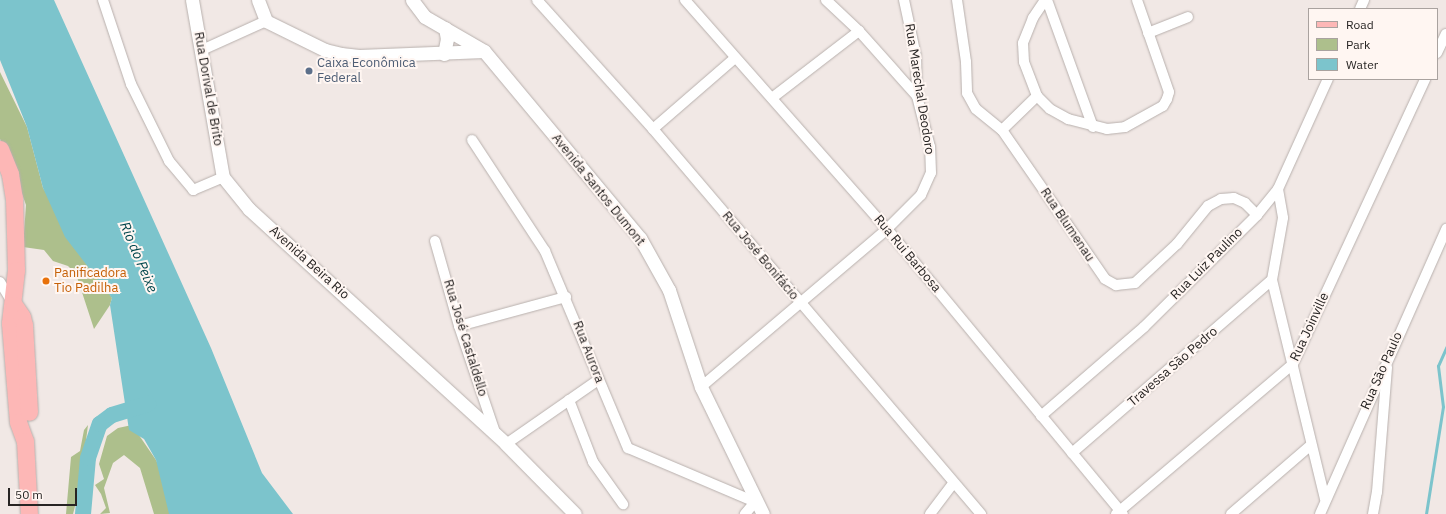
<!DOCTYPE html>
<meta charset="utf-8">
<style>
body{margin:0}
#map{position:relative;width:1446px;height:514px;overflow:hidden;background:#f1e8e5;font-family:"IBM Plex Sans",sans-serif}
div>[style]{position:absolute}
.green>*{inset:0;background:#adbf8c}
.water>*{inset:0;background:#7cc4cc}
.stream>*{height:2.5px;margin:-1.25px;padding:0 1.25px;transform-origin:1.25px;border-radius:1.25px;background:#7cc4cc}
.river>*{height:16px;margin:-8px;padding:0 8px;transform-origin:8px;border-radius:8px;background:#7cc4cc}
.roads{filter:drop-shadow(0 0 1px #b8b0ad) drop-shadow(0 0 1px #b8b0ad)}
.minor>*{height:10px;margin:-5px;padding:0 5px;transform-origin:5px;border-radius:5px;background:#fff}
.tertiary>*{height:13px;margin:-6.5px;padding:0 6.5px;transform-origin:6.5px;border-radius:6.5px;background:#fff}
.primary>*{height:17px;margin:-8.5px;padding:0 8.5px;transform-origin:8.5px;border-radius:8.5px;background:#fdb7b6}
.dots>*{width:11px;height:11px;translate:-50% -50%;box-sizing:border-box;border:2px solid #fff6f2;border-radius:50%}
span{translate:-50% -50%;white-space:nowrap;text-align:center;line-height:1.15;-webkit-text-stroke:4px #fff6f2;paint-order:stroke}
.service-label{font-size:13px;color:#4e5e75}
.left{translate:0 -50%;text-align:left}
.street-label{font-size:13px;color:#272423}
.food-label{font-size:13px;color:#c56008}
.water-label{font-size:14px;color:#00464c;font-style:italic}
.legend{position:absolute;left:1308px;top:8px;width:130px;height:72px;box-sizing:border-box;background:#fff6f2;border:1px solid #a9a29f;margin:0;padding:5px 7px;list-style:none;font-size:12px;color:#272423}
.legend li{display:flex;align-items:center;gap:8px;height:20px}
.legend b{width:20px;border:1px solid #a9a29f}
.scale{position:absolute;left:8px;top:488px;width:69px;height:18px;box-sizing:border-box;border:2px solid #272423;border-top:0;padding-left:5px;font-size:12px;line-height:14px;white-space:nowrap;color:#272423;-webkit-text-stroke:3px #fff6f2;paint-order:stroke}
</style>
<div id="map">
<div class="green">
<i style="clip-path:polygon(0 72px,27px 127px,43px 188px,112px 298px,110px 305px,94px 329px,76px 274px,68px 266px,53px 261px,44px 250px,23px 247px,26px 205px,12px 165px,0 139px)"></i>
<i style="clip-path:polygon(88px 425px,80px 487px,73px 514px,66px 514px,71px 457px,80px 451px,84px 430px)"></i>
<i style="clip-path:polygon(132px 425px,156px 460px,181px 514px,154px 514px,140px 468px,124px 455px,113px 463px,104px 488px,110px 513px,100px 514px,106px 508px,101px 494px,95px 485px,104px 479px,99px 464px,107px 436px,118px 428px)"></i>
</div>
<div class="water">
<i style="clip-path:polygon(0 0,54px 0,211px 348px,262px 473px,293px 514px,169px 514px,156px 460px,144px 439px,129px 430px,110px 305px,112px 298px,65px 237px,43px 188px,27px 127px,0 60px)"></i>
</div>
<div class="stream">
<i style="left:1426px;top:514px;width:108px;rotate:-81deg"></i>
<i style="left:1443px;top:407px;width:41px;rotate:-97deg"></i>
<i style="left:1438px;top:366px;width:20px;rotate:-66deg"></i>
</div>
<div class="river">
<i style="left:83px;top:514px;width:56px;rotate:-84.9deg"></i>
<i style="left:88px;top:458px;width:36px;rotate:-71deg"></i>
<i style="left:100px;top:424px;width:15px;rotate:-37deg"></i>
<i style="left:112px;top:415px;width:38px;rotate:-17deg"></i>
</div>
<div class="roads">
<div class="minor">
<i style="left:103px;top:0;width:89px;rotate:71.6deg"></i>
<i style="left:131px;top:84px;width:86px;rotate:63.7deg"></i>
<i style="left:169px;top:161px;width:38px;rotate:50deg"></i>
<i style="left:193px;top:190px;width:33px;rotate:-23deg"></i>
<i style="left:537px;top:0;width:173px;rotate:48deg"></i>
<i style="left:653px;top:129px;width:506px;rotate:49.57deg"></i>
<i style="left:685px;top:0;width:305px;rotate:48.6deg"></i>
<i style="left:887px;top:229px;width:370px;rotate:50.4deg"></i>
<i style="left:826px;top:0;width:45px;rotate:43.2deg"></i>
<i style="left:859px;top:31px;width:87px;rotate:48.3deg"></i>
<i style="left:957px;top:0;width:63px;rotate:81.7deg"></i>
<i style="left:966px;top:62px;width:31px;rotate:88deg"></i>
<i style="left:967px;top:93px;width:18px;rotate:61deg"></i>
<i style="left:976px;top:109px;width:33px;rotate:39deg"></i>
<i style="left:1002px;top:130px;width:181px;rotate:55.3deg"></i>
<i style="left:1105px;top:279px;width:13px;rotate:29deg"></i>
<i style="left:1116px;top:285px;width:19px;rotate:-6deg"></i>
<i style="left:1135px;top:283px;width:57px;rotate:-42.9deg"></i>
<i style="left:1177px;top:244px;width:49px;rotate:-50.8deg"></i>
<i style="left:1208px;top:206px;width:15px;rotate:-28deg"></i>
<i style="left:1221px;top:199px;width:13px;rotate:-4deg"></i>
<i style="left:1234px;top:198px;width:12px;rotate:24deg"></i>
<i style="left:1245px;top:203px;width:17px;rotate:45deg"></i>
<i style="left:1045px;top:0;width:22px;rotate:124deg"></i>
<i style="left:1033px;top:18px;width:27px;rotate:112deg"></i>
<i style="left:1023px;top:43px;width:19px;rotate:87deg"></i>
<i style="left:1024px;top:62px;width:36px;rotate:69deg"></i>
<i style="left:1037px;top:96px;width:18px;rotate:45deg"></i>
<i style="left:1050px;top:109px;width:21px;rotate:29deg"></i>
<i style="left:1068px;top:119px;width:40px;rotate:14.4deg"></i>
<i style="left:1107px;top:129px;width:18px;rotate:-6deg"></i>
<i style="left:1125px;top:127px;width:43px;rotate:-28.9deg"></i>
<i style="left:1163px;top:106px;width:8px;rotate:-60deg"></i>
<i style="left:1167px;top:99px;width:7px;rotate:-74deg"></i>
<i style="left:1169px;top:92px;width:97px;rotate:-109.2deg"></i>
<i style="left:1047px;top:0;width:135px;rotate:70.1deg"></i>
<i style="left:1360px;top:9px;width:10px;rotate:-66deg"></i>
<i style="left:1148px;top:33px;width:43px;rotate:-21.8deg"></i>
<i style="left:202px;top:50px;width:70px;rotate:-24.4deg"></i>
<i style="left:1437px;top:53px;width:21px;rotate:-65deg"></i>
<i style="left:772px;top:98px;width:110px;rotate:-37.6deg"></i>
<i style="left:653px;top:129px;width:108px;rotate:-40.9deg"></i>
<i style="left:1002px;top:130px;width:49px;rotate:-44.2deg"></i>
<i style="left:472px;top:140px;width:133px;rotate:56.7deg"></i>
<i style="left:545px;top:251px;width:214px;rotate:67.2deg"></i>
<i style="left:628px;top:448px;width:138px;rotate:23deg"></i>
<i style="left:755px;top:502px;width:16px;rotate:130deg"></i>
<i style="left:1278px;top:189px;width:29px;rotate:80deg"></i>
<i style="left:1283px;top:218px;width:63px;rotate:100.1deg"></i>
<i style="left:1272px;top:280px;width:225px;rotate:76.4deg"></i>
<i style="left:435px;top:241px;width:88px;rotate:74.2deg"></i>
<i style="left:459px;top:326px;width:115px;rotate:71.3deg"></i>
<i style="left:0;top:282px;width:23px;rotate:59deg"></i>
<i style="left:459px;top:326px;width:111px;rotate:-15.2deg"></i>
<i style="left:701px;top:387px;width:244px;rotate:-40.3deg"></i>
<i style="left:887px;top:229px;width:48px;rotate:-45deg"></i>
<i style="left:921px;top:195px;width:24px;rotate:-66deg"></i>
<i style="left:931px;top:173px;width:26px;rotate:-92deg"></i>
<i style="left:930px;top:147px;width:53px;rotate:-104.3deg"></i>
<i style="left:917px;top:96px;width:40px;rotate:-91.4deg"></i>
<i style="left:916px;top:56px;width:57px;rotate:-102.1deg"></i>
<i style="left:569px;top:400px;width:66px;rotate:68.8deg"></i>
<i style="left:593px;top:462px;width:52px;rotate:54.5deg"></i>
<i style="left:1041px;top:416px;width:136px;rotate:-40.8deg"></i>
<i style="left:1144px;top:327px;width:159px;rotate:-44.7deg"></i>
<i style="left:1257px;top:215px;width:33px;rotate:-51deg"></i>
<i style="left:1278px;top:189px;width:121px;rotate:-65.6deg"></i>
<i style="left:506px;top:444px;width:112px;rotate:-34.8deg"></i>
<i style="left:1072px;top:453px;width:264px;rotate:-40.9deg"></i>
<i style="left:930px;top:514px;width:38px;rotate:-53deg"></i>
<i style="left:1116px;top:514px;width:232px;rotate:-40.3deg"></i>
<i style="left:1293px;top:364px;width:314px;rotate:-65.1deg"></i>
<i style="left:1231px;top:514px;width:106px;rotate:-40.8deg"></i>
<i style="left:1320px;top:514px;width:312px;rotate:-66.1deg"></i>
<i style="left:1373px;top:514px;width:22px;rotate:-80deg"></i>
<i style="left:1377px;top:492px;width:125px;rotate:-85.4deg"></i>
</div>
<div class="tertiary">
<i style="left:192px;top:0;width:180px;rotate:80.1deg"></i>
<i style="left:223px;top:177px;width:41px;rotate:50.9deg"></i>
<i style="left:249px;top:209px;width:348px;rotate:42.4deg"></i>
<i style="left:506px;top:444px;width:98px;rotate:45.4deg"></i>
<i style="left:258px;top:0;width:22px;rotate:69deg"></i>
<i style="left:266px;top:21px;width:66px;rotate:26.2deg"></i>
<i style="left:325px;top:50px;width:16px;rotate:14deg"></i>
<i style="left:341px;top:54px;width:18px;rotate:6deg"></i>
<i style="left:359px;top:56px;width:125px;rotate:-2.3deg"></i>
<i style="left:412px;top:0;width:21px;rotate:53deg"></i>
<i style="left:425px;top:17px;width:68px;rotate:30deg"></i>
<i style="left:484px;top:51px;width:244px;rotate:50.2deg"></i>
<i style="left:640px;top:238px;width:60px;rotate:60.9deg"></i>
<i style="left:669px;top:290px;width:102px;rotate:71.7deg"></i>
<i style="left:701px;top:387px;width:141px;rotate:64deg"></i>
<i style="left:444px;top:54px;width:15px;rotate:-79deg"></i>
<i style="left:447px;top:39px;width:11px;rotate:-100deg"></i>
</div>
<div class="primary">
<i style="left:0;top:149px;width:27px;rotate:68deg"></i>
<i style="left:10px;top:174px;width:24px;rotate:81deg"></i>
<i style="left:14px;top:198px;width:72px;rotate:88.4deg"></i>
<i style="left:16px;top:270px;width:53px;rotate:96.5deg"></i>
<i style="left:10px;top:323px;width:99px;rotate:85.4deg"></i>
<i style="left:18px;top:422px;width:20px;rotate:70deg"></i>
<i style="left:25px;top:441px;width:73px;rotate:86.9deg"></i>
<i style="left:14px;top:305px;width:14px;rotate:56deg"></i>
<i style="left:22px;top:317px;width:8px;rotate:76deg"></i>
<i style="left:24px;top:325px;width:87px;rotate:86.7deg"></i>
</div>
</div>
<div class="dots">
<i style="left:309px;top:71px;background:#5c6f8a"></i>
<i style="left:46px;top:281px;background:#e8710a"></i>
</div>
<div class="service-label">
<span class="left" style="left:317px;top:71px">Caixa Econômica<br>Federal</span>
</div>
<div class="street-label">
<span style="left:208px;top:89px;rotate:80deg">Rua Dorival de Brito</span>
<span style="left:919px;top:89px;rotate:81deg">Rua Marechal Deodoro</span>
<span style="left:598px;top:190px;rotate:51deg">Avenida Santos Dumont</span>
<span style="left:1067px;top:225px;rotate:56deg">Rua Blumenau</span>
<span style="left:907px;top:254px;rotate:50deg">Rua Rui Barbosa</span>
<span style="left:760px;top:256px;rotate:50deg">Rua José Bonifácio</span>
<span style="left:309px;top:263px;rotate:42deg">Avenida Beira Rio</span>
<span style="left:1207px;top:264px;rotate:-45deg">Rua Luiz Paulino</span>
<span style="left:1310px;top:327px;rotate:-65deg">Rua Joinville</span>
<span style="left:465px;top:338px;rotate:73deg">Rua José Castaldello</span>
<span style="left:588px;top:352px;rotate:69deg">Rua Aurora</span>
<span style="left:1173px;top:367px;rotate:-41deg">Travessa São Pedro</span>
<span style="left:1382px;top:371px;rotate:-66deg">Rua São Paulo</span>
</div>
<div class="food-label">
<span class="left" style="left:54px;top:281px">Panificadora<br>Tio Padilha</span>
</div>
<div class="water-label">
<span style="left:139px;top:257px;rotate:67deg">Rio do Peixe</span>
</div>
<ul class="legend">
<li><b style="height:5px;background:#fdb7b6"></b>Road</li>
<li><b style="height:11px;background:#adbf8c"></b>Park</li>
<li><b style="height:11px;background:#7cc4cc"></b>Water</li>
</ul>
<div class="scale">50 m</div>
</div>
